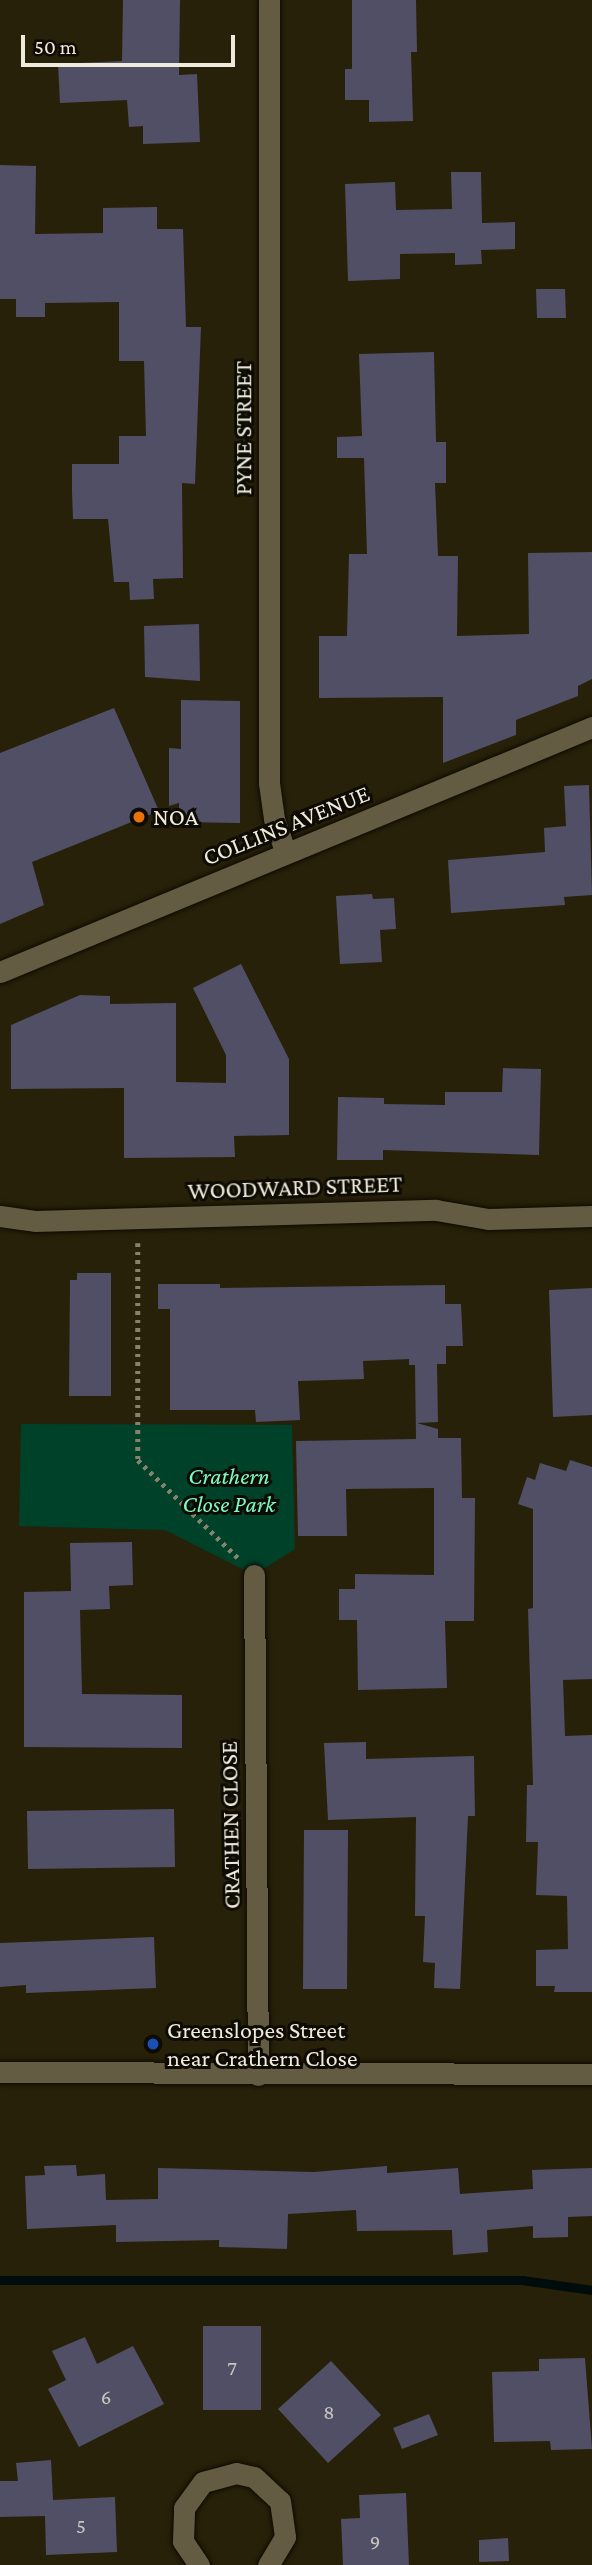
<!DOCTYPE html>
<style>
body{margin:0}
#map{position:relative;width:592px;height:2565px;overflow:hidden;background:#272109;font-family:"Crimson Pro",serif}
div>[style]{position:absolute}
.green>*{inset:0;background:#00412a}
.stream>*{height:9px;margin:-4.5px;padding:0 4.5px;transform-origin:4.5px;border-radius:4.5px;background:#000b0b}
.building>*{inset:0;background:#514f66}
.path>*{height:4.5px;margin-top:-2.25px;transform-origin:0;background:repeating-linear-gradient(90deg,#87826e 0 3.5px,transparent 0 8.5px)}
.roads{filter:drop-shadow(0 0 2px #100a00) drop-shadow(0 0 2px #100a00)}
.street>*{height:21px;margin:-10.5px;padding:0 10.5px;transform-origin:10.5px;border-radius:10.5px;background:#635c43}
.secondary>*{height:21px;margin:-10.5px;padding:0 10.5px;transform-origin:10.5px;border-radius:10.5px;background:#635c43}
.dots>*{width:19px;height:19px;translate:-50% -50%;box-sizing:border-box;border:4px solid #0d0b03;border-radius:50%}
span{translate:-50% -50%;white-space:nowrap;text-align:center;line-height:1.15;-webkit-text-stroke:6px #0d0b03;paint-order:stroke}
.number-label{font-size:21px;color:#c8c4be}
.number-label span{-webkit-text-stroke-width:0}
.street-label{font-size:24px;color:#efebdc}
.poi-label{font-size:24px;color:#efebdc}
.left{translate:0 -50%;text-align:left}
.park-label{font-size:24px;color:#7bfbc3;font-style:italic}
.scale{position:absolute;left:21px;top:35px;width:214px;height:32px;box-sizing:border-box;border:4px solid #efebdc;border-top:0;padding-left:9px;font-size:21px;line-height:24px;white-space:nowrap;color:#efebdc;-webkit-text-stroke:5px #0d0b03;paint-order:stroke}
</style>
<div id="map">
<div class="green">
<i style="clip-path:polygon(21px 1424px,292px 1425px,295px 1549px,254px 1575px,165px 1530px,19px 1526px)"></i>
</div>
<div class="stream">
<i style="left:0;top:2280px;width:522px"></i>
<i style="left:522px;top:2280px;width:71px;rotate:8.1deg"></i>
</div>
<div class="building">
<i style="clip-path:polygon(123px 0,180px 0,179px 75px,197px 74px,200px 142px,143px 144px,143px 126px,129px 127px,127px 100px,60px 103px,58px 64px,122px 61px)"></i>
<i style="clip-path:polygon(352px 0,416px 0,417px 52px,411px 52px,413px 121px,369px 122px,369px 100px,345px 100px,345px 69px,352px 69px)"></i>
<i style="clip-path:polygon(0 165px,36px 166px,35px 234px,103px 233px,103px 208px,157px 207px,157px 229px,183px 229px,186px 327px,201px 327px,195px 484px,182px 483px,183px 578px,153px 579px,154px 599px,130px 600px,129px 582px,114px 582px,108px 519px,73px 519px,72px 492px,72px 464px,119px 464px,119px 436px,146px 436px,144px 361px,119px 361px,119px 302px,45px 303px,45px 317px,16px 317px,16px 299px,0 299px)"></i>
<i style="clip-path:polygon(451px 172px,481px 172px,482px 223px,515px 222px,515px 249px,481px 250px,482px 264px,455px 265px,455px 253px,400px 254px,400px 279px,348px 281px,345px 184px,395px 182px,396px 210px,452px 209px)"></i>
<i style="clip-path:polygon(536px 289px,565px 289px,566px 318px,537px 318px)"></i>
<i style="clip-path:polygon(434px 352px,436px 442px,446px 442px,446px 483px,435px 483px,438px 556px,458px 556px,457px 636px,529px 634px,528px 553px,592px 552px,592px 679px,578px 686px,578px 696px,516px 720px,516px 735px,443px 763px,443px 697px,319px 698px,319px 636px,347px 636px,349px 554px,367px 554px,364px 458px,337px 458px,337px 437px,362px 436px,359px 354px)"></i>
<i style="clip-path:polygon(199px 624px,200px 681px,145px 677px,144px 626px)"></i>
<i style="clip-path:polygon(181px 700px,240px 701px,240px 823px,179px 822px,179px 803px,169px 806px,169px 748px,181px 749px)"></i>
<i style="clip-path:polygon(114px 708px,159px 811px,32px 862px,44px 905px,0 924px,0 753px)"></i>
<i style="clip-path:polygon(589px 785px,592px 895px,564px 897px,565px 905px,451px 913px,448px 860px,545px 852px,544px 828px,566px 826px,564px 786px)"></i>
<i style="clip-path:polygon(372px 894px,373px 899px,394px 898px,396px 929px,380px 930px,382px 962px,340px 964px,336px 896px)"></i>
<i style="clip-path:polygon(241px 964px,289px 1059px,289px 1135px,234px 1136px,235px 1157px,124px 1158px,124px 1088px,11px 1089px,11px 1025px,80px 995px,110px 996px,110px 1004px,176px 1003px,176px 1082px,226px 1083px,226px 1055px,193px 988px)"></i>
<i style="clip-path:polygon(503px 1068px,541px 1069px,539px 1155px,383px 1150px,383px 1160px,337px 1160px,338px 1097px,384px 1098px,384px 1104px,445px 1105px,445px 1092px,502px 1092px)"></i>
<i style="clip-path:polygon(77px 1273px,111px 1273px,111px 1396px,69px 1396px,70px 1280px,77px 1280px)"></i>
<i style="clip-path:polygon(158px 1284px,220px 1284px,220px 1288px,445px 1285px,445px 1304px,461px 1304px,463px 1346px,446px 1346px,446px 1364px,437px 1364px,438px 1422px,417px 1423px,438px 1429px,438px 1438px,461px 1438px,462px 1498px,475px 1498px,474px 1621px,445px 1621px,447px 1688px,358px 1690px,357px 1620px,339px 1620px,339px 1589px,355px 1589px,355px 1574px,434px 1575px,434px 1488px,346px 1489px,347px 1536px,298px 1536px,296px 1441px,416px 1439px,415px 1365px,409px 1365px,409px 1359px,363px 1361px,364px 1379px,298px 1381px,300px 1420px,256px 1422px,255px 1410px,170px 1410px,170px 1309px,158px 1309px)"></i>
<i style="clip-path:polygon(592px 1288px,592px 1415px,553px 1417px,549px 1290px)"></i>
<i style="clip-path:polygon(570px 1460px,592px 1467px,592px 1679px,563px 1680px,565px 1736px,592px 1735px,592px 1992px,554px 1992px,555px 1986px,536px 1986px,536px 1950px,568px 1949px,567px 1896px,536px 1895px,538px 1842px,526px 1842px,527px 1785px,533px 1785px,528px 1609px,533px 1608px,533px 1509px,518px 1504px,527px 1477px,535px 1480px,540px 1463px,566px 1471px)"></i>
<i style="clip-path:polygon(132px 1542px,133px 1585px,109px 1586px,110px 1609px,80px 1610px,82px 1694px,182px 1695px,182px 1748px,24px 1747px,24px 1592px,71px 1591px,70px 1543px)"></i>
<i style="clip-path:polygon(366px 1742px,366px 1759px,474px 1756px,475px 1816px,468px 1816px,460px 1989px,434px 1988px,435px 1963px,423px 1962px,425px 1916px,415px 1916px,416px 1817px,328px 1820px,324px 1743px)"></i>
<i style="clip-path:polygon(174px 1809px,175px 1867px,28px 1869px,27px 1811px)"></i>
<i style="clip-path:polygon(304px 1830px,348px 1830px,347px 1989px,303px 1989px)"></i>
<i style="clip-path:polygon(154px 1937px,156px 1988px,26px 1993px,26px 1985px,0 1987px,0 1943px)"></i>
<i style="clip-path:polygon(76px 2165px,77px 2176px,105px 2174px,106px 2200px,158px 2199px,158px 2168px,314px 2172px,387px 2166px,387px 2173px,458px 2168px,460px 2194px,533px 2189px,532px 2170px,592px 2168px,592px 2216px,568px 2217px,568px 2237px,533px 2238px,533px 2226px,487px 2230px,488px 2252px,453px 2255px,452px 2230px,357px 2231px,356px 2210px,288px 2214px,287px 2249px,219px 2247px,219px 2240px,116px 2242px,116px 2225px,27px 2229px,25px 2176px,45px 2175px,44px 2166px)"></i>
<i style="clip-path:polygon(203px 2326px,261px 2326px,261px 2410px,203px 2410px)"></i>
<i style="clip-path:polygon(85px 2337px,97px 2364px,133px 2346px,164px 2404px,79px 2447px,48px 2389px,66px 2380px,52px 2351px)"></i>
<i style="clip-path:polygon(585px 2358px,592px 2449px,551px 2450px,550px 2441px,494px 2442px,492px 2372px,539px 2371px,539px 2359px)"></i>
<i style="clip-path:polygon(331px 2361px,381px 2415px,328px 2463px,278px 2409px)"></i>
<i style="clip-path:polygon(429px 2414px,438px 2435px,402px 2449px,393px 2428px)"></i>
<i style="clip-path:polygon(51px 2460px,53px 2500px,115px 2497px,117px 2552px,46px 2555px,45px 2516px,0 2517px,0 2481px,18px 2481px,16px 2463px)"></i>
<i style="clip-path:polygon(406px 2493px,409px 2565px,343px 2565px,341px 2519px,360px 2518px,359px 2495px)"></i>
<i style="clip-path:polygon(508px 2538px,509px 2561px,479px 2562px,479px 2540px)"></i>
</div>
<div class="path">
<i style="left:138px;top:1243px;width:217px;rotate:90deg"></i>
<i style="left:138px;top:1460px;width:141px;rotate:44.4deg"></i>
</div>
<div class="roads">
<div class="street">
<i style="left:269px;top:0;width:783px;rotate:90deg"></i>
<i style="left:269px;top:783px;width:36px;rotate:82deg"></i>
<i style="left:274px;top:819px;width:36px;rotate:71deg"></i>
<i style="left:0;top:1216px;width:35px;rotate:8deg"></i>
<i style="left:35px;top:1221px;width:401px;rotate:-1.6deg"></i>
<i style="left:436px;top:1210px;width:53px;rotate:9.8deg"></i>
<i style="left:488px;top:1219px;width:104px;rotate:-1.7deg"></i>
<i style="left:254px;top:1575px;width:500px;rotate:89.54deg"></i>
<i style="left:199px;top:2565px;width:29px;rotate:-124deg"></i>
<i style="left:183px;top:2541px;width:33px;rotate:-88deg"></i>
<i style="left:184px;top:2508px;width:32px;rotate:-54deg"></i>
<i style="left:203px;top:2482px;width:34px;rotate:-15deg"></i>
<i style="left:236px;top:2473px;width:18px;rotate:13deg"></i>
<i style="left:254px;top:2477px;width:35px;rotate:43deg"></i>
<i style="left:280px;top:2501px;width:36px;rotate:82deg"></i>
<i style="left:285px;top:2537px;width:33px;rotate:121deg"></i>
</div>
<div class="secondary">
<i style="left:0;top:972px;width:641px;rotate:-22.48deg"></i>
<i style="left:0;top:2072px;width:592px;rotate:0.19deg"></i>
</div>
</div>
<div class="dots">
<i style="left:139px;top:817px;background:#e8710a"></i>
<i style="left:153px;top:2044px;background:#1a4fb4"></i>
</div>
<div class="number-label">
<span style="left:232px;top:2368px">7</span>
<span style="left:106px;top:2397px">6</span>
<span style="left:329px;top:2412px">8</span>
<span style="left:81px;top:2526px">5</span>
<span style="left:375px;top:2542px">9</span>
</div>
<div class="street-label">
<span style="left:243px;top:428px;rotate:-90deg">PYNE STREET</span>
<span style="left:286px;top:825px;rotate:-22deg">COLLINS AVENUE</span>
<span style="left:295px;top:1187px;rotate:-2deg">WOODWARD STREET</span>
<span style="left:230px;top:1825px;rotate:-91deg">CRATHEN CLOSE</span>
</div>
<div class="poi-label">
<span class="left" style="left:153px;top:817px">NOA</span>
<span class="left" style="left:167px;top:2044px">Greenslopes Street<br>near Crathern Close</span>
</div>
<div class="park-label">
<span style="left:229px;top:1490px">Crathern<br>Close Park</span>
</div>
<div class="scale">50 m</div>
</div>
